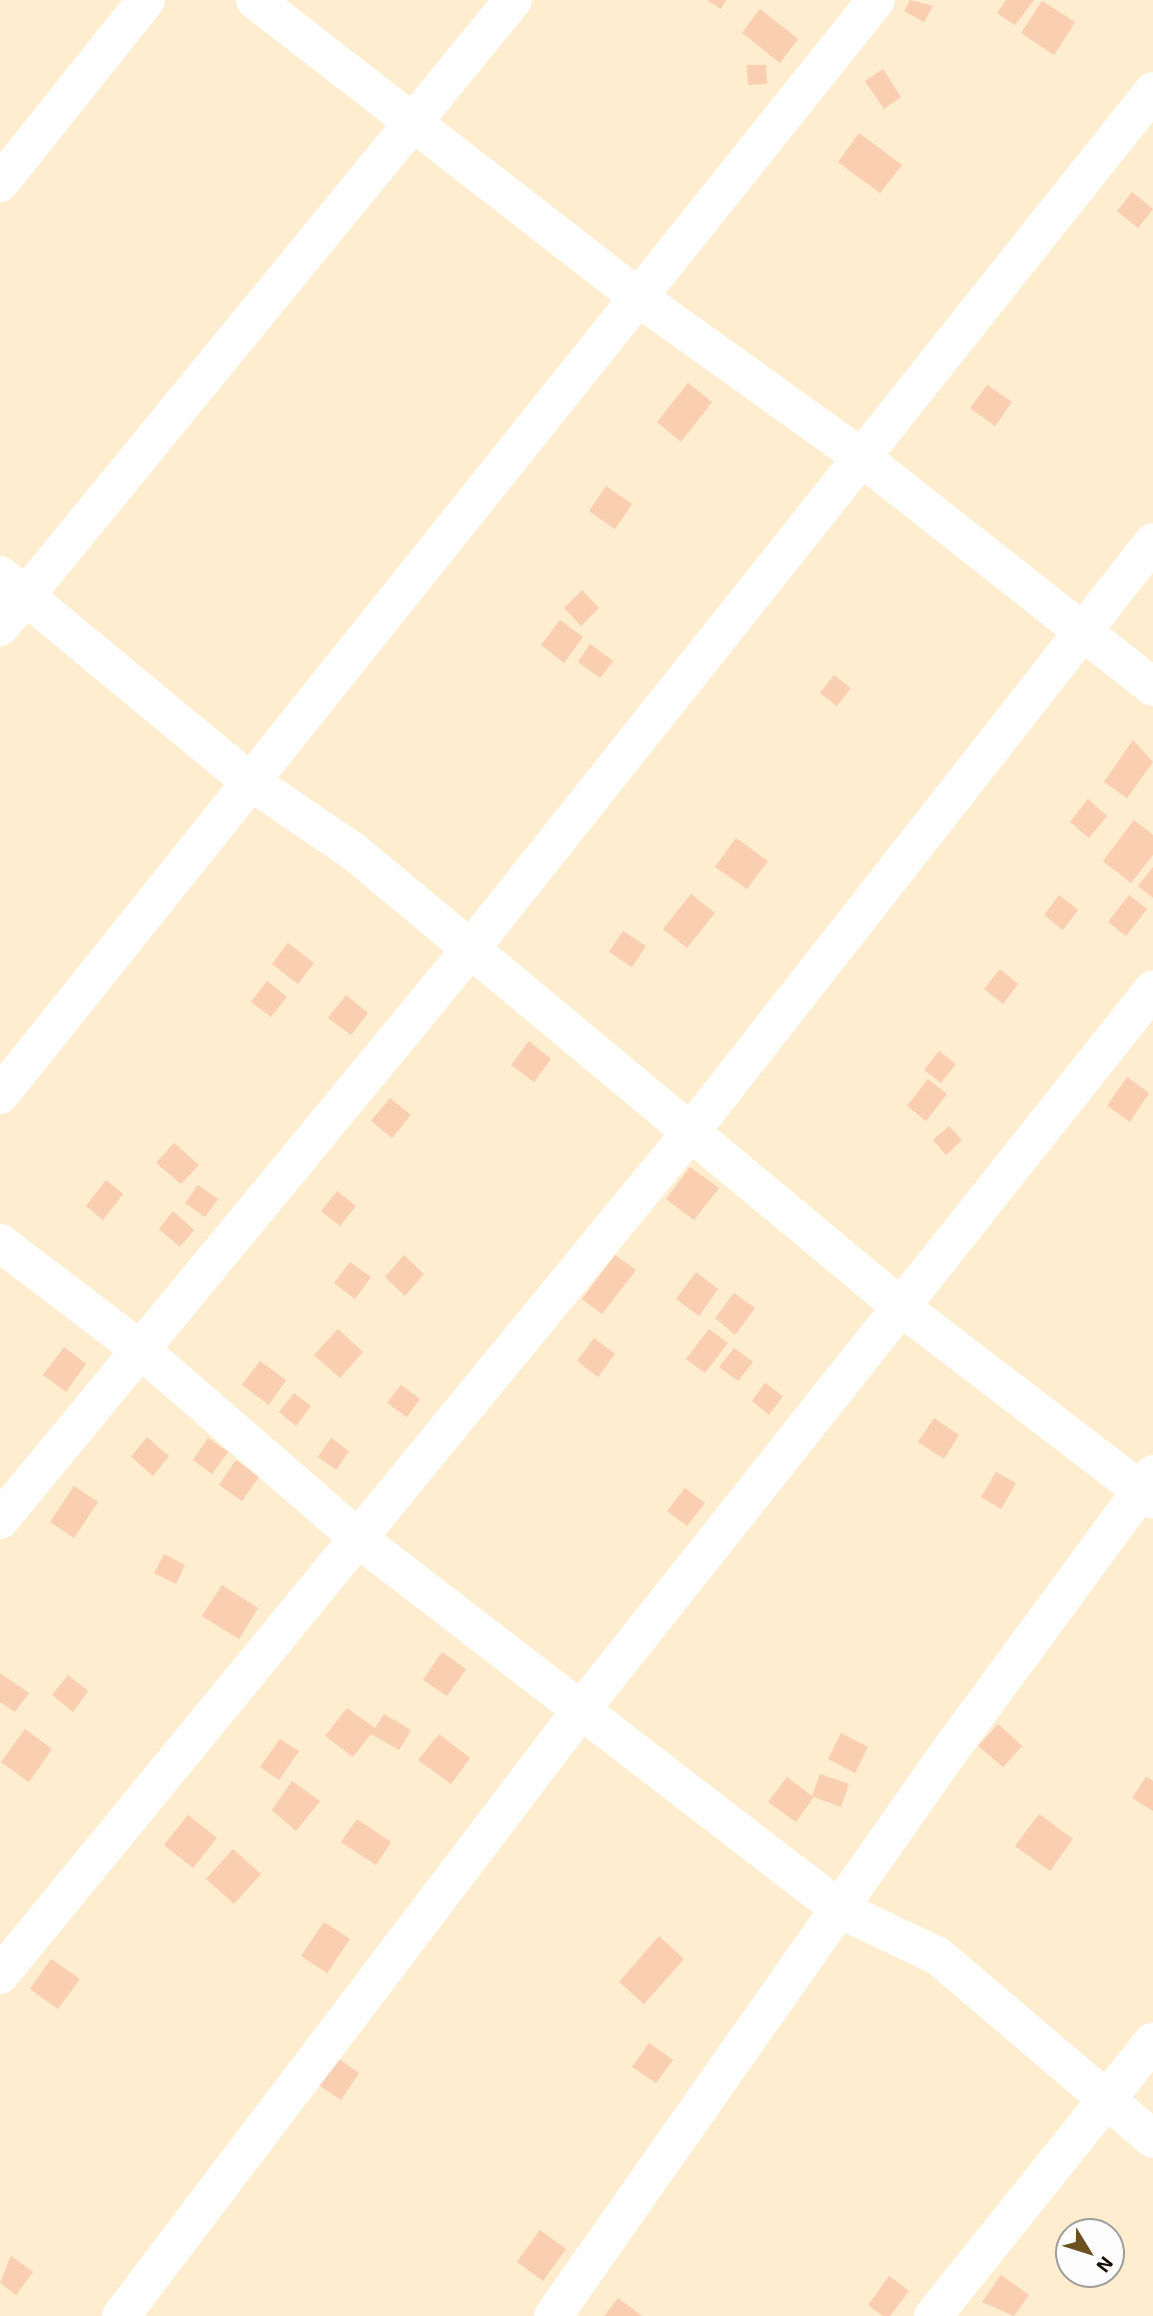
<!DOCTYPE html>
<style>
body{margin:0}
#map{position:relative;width:1153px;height:2316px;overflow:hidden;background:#feedce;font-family:"Exo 2",sans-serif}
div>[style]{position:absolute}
.building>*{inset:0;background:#faceb1}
.minor>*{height:38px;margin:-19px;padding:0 19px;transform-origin:19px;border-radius:19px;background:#fff}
span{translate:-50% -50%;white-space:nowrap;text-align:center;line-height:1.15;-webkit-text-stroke:6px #fdfdfd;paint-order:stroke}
.north{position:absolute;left:1055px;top:2218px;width:70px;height:70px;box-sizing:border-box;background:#fdfdfd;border:2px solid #9f9d99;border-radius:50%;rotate:128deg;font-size:19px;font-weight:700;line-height:28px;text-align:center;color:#120c03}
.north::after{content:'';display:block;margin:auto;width:24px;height:32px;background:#6b5122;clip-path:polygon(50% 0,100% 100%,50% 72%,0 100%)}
</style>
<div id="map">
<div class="building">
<i style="clip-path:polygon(707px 0,726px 0,721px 9px)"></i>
<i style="clip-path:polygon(910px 0,933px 6px,924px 22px,904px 11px)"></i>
<i style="clip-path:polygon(1006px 0,1034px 0,1015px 25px,997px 13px)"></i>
<i style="clip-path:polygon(1042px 1px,1075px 22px,1054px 55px,1021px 33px)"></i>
<i style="clip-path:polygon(760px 9px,798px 39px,780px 63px,742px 33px)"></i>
<i style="clip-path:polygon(747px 65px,766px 65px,767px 84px,748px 85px)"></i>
<i style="clip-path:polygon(883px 69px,901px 97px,884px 109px,865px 81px)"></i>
<i style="clip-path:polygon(859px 133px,902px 165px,880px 193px,838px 162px)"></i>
<i style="clip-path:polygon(1132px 192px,1153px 209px,1138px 228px,1117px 211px)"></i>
<i style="clip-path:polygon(688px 383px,712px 402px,681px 442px,657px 422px)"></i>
<i style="clip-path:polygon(987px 385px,1012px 402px,995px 426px,970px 408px)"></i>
<i style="clip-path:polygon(606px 486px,632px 504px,615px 529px,589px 511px)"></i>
<i style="clip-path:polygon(582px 590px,599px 608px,581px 626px,564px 608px)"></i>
<i style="clip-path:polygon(560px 620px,583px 637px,564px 663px,541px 645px)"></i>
<i style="clip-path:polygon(590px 644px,613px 661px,600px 678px,578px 662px)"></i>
<i style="clip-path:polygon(834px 675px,851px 688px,837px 706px,820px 693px)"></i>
<i style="clip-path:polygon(1133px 740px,1153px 762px,1127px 798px,1104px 782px)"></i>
<i style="clip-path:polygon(1088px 799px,1107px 816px,1089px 838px,1070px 822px)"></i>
<i style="clip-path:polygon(1134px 820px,1153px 835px,1153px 855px,1131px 883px,1103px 861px)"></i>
<i style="clip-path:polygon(736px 838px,768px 861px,747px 889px,715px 867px)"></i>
<i style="clip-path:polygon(1153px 867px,1153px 898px,1138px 886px)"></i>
<i style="clip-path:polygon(691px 894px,715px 913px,687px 948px,663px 929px)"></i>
<i style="clip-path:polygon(1059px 895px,1078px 910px,1063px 930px,1044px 915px)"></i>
<i style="clip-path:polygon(1129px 895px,1147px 909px,1126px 936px,1108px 922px)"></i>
<i style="clip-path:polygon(623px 931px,646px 946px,632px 967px,609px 952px)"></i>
<i style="clip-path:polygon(288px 943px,314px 963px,298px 984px,272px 964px)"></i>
<i style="clip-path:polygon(1000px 969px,1018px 984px,1003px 1004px,984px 989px)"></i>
<i style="clip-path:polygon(267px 981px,287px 997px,271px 1017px,251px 1002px)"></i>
<i style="clip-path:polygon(346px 995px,368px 1013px,351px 1035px,328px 1018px)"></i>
<i style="clip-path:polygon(529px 1041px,551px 1059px,534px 1082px,511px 1065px)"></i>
<i style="clip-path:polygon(939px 1051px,956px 1064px,941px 1083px,924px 1070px)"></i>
<i style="clip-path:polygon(1127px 1077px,1149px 1093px,1130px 1122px,1107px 1106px)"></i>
<i style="clip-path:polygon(928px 1079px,947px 1094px,926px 1121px,907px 1106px)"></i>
<i style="clip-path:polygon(390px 1098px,411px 1115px,392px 1138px,371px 1121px)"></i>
<i style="clip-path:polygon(949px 1126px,962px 1140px,946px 1155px,933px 1140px)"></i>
<i style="clip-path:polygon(174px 1143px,199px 1165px,181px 1184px,156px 1163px)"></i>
<i style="clip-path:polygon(690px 1167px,719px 1188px,694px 1220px,666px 1199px)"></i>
<i style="clip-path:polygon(106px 1180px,123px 1194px,103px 1220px,86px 1206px)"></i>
<i style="clip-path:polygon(198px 1185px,218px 1199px,205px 1217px,185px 1203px)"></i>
<i style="clip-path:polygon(337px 1191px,356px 1206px,340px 1226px,321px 1211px)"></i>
<i style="clip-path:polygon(173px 1211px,194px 1230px,180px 1247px,159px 1229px)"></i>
<i style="clip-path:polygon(404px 1255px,424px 1274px,405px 1296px,385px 1277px)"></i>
<i style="clip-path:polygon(615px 1255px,636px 1270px,602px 1314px,582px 1299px)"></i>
<i style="clip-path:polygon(350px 1262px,371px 1277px,355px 1299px,334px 1283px)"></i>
<i style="clip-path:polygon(696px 1272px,718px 1289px,699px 1316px,676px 1299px)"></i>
<i style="clip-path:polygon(734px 1293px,755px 1308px,735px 1335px,715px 1318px)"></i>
<i style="clip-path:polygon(338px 1329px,363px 1352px,340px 1378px,314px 1355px)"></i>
<i style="clip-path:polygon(709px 1329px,728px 1343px,705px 1373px,686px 1359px)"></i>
<i style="clip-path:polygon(594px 1338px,615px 1354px,598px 1377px,577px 1361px)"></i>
<i style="clip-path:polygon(64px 1347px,86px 1364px,66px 1392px,43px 1375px)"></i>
<i style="clip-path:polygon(734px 1348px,753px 1362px,738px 1381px,719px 1367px)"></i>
<i style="clip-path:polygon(260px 1361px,286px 1380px,269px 1405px,242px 1385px)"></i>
<i style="clip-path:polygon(765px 1383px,783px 1396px,769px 1415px,752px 1401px)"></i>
<i style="clip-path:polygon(401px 1385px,420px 1399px,407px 1417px,387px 1403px)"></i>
<i style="clip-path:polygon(294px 1393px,311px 1406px,296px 1426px,279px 1412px)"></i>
<i style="clip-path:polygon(934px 1418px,959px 1435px,944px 1459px,918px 1442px)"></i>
<i style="clip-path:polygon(147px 1437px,169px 1456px,153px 1476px,131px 1457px)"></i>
<i style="clip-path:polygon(208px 1438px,228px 1452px,212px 1474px,193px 1460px)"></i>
<i style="clip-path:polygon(331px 1438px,349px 1451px,336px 1470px,318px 1457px)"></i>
<i style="clip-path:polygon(236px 1460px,259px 1477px,242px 1501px,219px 1485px)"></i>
<i style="clip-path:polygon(996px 1472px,1016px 1483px,1001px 1509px,981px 1497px)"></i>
<i style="clip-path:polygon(74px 1486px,98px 1502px,74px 1538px,50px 1522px)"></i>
<i style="clip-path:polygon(685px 1488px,705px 1503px,687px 1526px,667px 1511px)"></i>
<i style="clip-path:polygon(164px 1554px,185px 1565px,176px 1584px,154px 1573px)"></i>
<i style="clip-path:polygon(222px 1585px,258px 1608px,239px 1639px,202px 1616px)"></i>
<i style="clip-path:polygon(442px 1652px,466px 1669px,447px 1696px,423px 1680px)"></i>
<i style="clip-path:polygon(0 1673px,29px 1693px,15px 1712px,0 1702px)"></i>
<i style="clip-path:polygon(68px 1675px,88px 1691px,73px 1712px,52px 1695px)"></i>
<i style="clip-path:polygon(347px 1708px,375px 1728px,384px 1714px,411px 1730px,399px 1750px,371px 1734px,353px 1757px,325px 1736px)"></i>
<i style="clip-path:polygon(998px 1724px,1022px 1746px,1003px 1767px,978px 1746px)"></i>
<i style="clip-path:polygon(25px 1729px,52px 1749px,29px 1782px,1px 1762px)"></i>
<i style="clip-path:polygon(841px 1733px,868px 1747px,855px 1773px,828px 1759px)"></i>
<i style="clip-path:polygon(439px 1734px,470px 1758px,451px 1784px,418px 1760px)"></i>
<i style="clip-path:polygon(280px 1739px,299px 1751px,279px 1780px,260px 1767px)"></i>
<i style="clip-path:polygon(820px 1774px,849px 1784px,841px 1807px,814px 1797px,796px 1822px,768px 1802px,787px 1777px,812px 1796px)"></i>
<i style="clip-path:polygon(1146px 1777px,1153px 1781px,1153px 1811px,1132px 1798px)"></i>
<i style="clip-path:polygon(292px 1781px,320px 1801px,296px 1831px,272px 1810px)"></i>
<i style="clip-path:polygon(1039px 1814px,1073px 1839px,1050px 1871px,1015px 1846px)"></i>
<i style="clip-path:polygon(188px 1815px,217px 1838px,193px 1868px,164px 1845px)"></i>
<i style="clip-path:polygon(357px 1819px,391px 1842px,376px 1865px,341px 1842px)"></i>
<i style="clip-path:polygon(233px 1849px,261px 1874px,234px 1904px,206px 1879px)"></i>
<i style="clip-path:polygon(324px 1922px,350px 1939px,327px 1973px,301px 1956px)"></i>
<i style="clip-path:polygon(659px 1936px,684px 1959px,644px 2004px,619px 1982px)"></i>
<i style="clip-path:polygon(51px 1959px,80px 1979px,58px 2009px,30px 1989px)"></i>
<i style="clip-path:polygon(649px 2043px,673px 2060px,656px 2083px,632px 2067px)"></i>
<i style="clip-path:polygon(336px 2057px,359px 2073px,341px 2100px,317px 2084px)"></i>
<i style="clip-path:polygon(540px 2230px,566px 2249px,543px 2281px,517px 2262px)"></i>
<i style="clip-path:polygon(11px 2256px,33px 2272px,16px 2295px,0 2283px)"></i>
<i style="clip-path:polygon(1001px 2275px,1029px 2295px,1014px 2316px,982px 2302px)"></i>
<i style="clip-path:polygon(889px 2276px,909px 2291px,890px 2316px,883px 2316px,868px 2305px)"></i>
<i style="clip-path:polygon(618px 2298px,642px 2316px,604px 2316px)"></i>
</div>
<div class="minor">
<i style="left:255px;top:0;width:486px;rotate:37.8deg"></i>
<i style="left:639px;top:298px;width:273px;rotate:35.6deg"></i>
<i style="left:861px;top:457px;width:372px;rotate:38.2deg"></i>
<i style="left:0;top:183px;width:234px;rotate:-51.4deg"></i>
<i style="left:0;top:575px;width:320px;rotate:39.6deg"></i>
<i style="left:247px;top:779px;width:130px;rotate:34.3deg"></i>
<i style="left:354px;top:852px;width:712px;rotate:39.75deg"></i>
<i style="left:901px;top:1307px;width:317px;rotate:37.4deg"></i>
<i style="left:0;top:627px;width:810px;rotate:-50.71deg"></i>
<i style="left:0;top:1095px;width:1402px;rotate:-51.34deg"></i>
<i style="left:0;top:1243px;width:177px;rotate:37.2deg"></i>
<i style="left:141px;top:1350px;width:290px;rotate:40.9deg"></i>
<i style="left:360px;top:1540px;width:607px;rotate:37.57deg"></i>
<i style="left:841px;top:1910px;width:107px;rotate:25.4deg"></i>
<i style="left:938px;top:1956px;width:282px;rotate:40.4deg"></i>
<i style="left:0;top:1520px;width:736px;rotate:-50.51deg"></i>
<i style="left:468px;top:952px;width:1100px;rotate:-51.49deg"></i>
<i style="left:0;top:1975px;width:1087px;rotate:-50.67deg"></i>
<i style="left:689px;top:1134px;width:752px;rotate:-51.91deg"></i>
<i style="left:121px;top:2316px;width:761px;rotate:-52.8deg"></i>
<i style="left:581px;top:1710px;width:920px;rotate:-51.57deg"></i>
<i style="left:553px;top:2316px;width:689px;rotate:-54.93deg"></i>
<i style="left:949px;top:1752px;width:345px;rotate:-53.7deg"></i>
<i style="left:933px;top:2316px;width:352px;rotate:-51.3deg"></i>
</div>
<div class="north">N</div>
</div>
